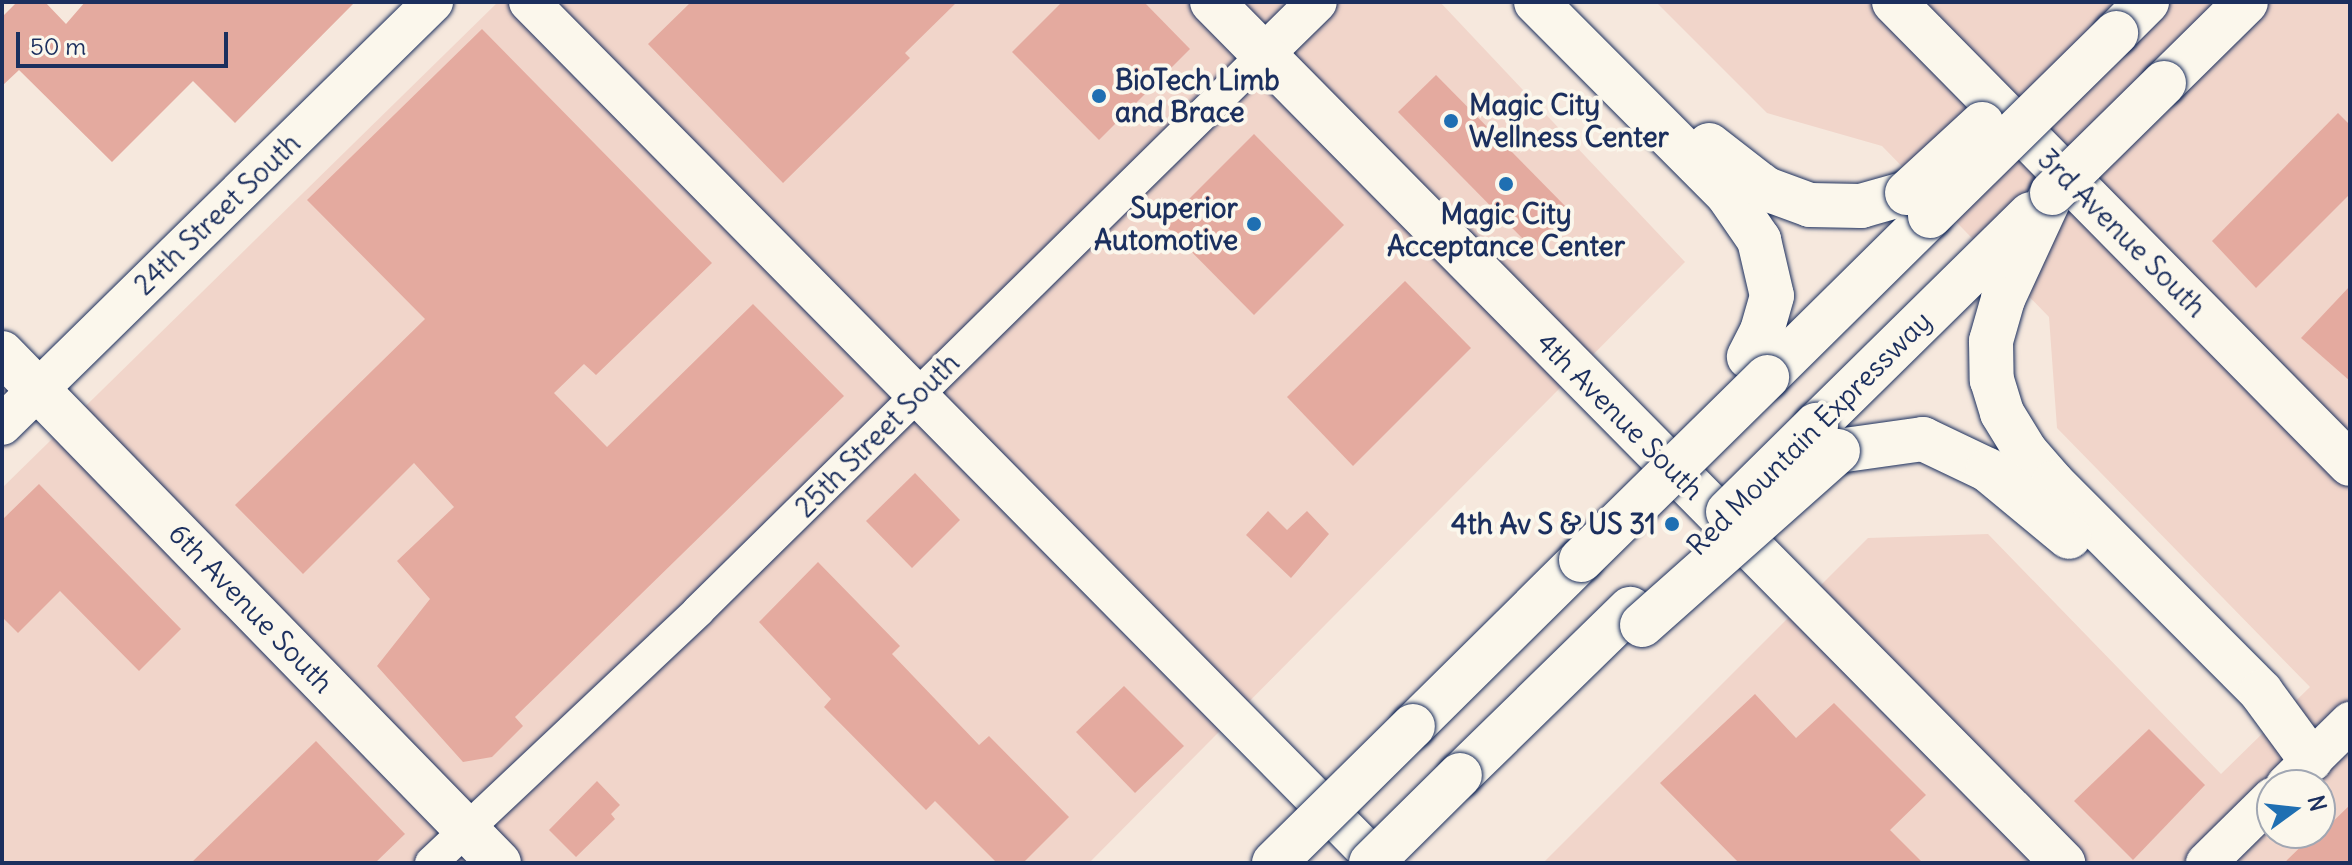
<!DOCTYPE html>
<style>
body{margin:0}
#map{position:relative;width:2352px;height:865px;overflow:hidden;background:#f6e8dd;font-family:Delius,sans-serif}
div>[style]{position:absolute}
.built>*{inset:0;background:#f1d5ca}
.building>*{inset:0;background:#e4aa9f}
.roads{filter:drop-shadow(0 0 2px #1b2f5e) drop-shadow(0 0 2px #1b2f5e)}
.minor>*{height:32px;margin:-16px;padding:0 16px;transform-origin:16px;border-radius:16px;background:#fbf7ec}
.tertiary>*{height:40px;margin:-20px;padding:0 20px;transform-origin:20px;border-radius:20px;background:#fbf7ec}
.secondary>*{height:44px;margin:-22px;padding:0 22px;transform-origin:22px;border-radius:22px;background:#fbf7ec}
.primary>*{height:44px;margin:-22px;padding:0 22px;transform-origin:22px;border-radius:22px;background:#fbf7ec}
.motorway>*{height:44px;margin:-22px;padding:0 22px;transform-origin:22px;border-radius:22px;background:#fbf7ec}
.bridges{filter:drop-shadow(0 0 2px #1b2f5e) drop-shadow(0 0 2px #1b2f5e)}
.motorway-bridge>*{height:44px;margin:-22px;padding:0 22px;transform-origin:22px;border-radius:22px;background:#fbf7ec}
.dots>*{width:22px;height:22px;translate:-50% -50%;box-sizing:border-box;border:4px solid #fbf7ec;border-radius:50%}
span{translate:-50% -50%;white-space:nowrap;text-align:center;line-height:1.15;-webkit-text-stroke:8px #fbf7ec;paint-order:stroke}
.poi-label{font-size:28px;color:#1b2f5e;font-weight:700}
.left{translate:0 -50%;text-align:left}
.right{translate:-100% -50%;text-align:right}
.street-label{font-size:28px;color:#1b2f5e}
.frame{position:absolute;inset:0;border:4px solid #1b2f5e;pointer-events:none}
.north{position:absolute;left:2256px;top:769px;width:80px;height:80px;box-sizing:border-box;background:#fbf7ec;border:2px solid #a1a7b3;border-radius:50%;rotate:75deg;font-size:22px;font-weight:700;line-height:32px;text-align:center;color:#1b2f5e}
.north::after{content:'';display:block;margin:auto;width:28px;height:36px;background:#1f6fb2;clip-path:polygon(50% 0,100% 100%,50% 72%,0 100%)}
.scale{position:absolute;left:16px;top:32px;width:212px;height:36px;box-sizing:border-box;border:4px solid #1b2f5e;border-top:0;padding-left:10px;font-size:24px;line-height:28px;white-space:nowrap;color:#1b2f5e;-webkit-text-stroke:6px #fbf7ec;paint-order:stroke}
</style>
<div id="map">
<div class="built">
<i style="clip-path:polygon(498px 2px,1440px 2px,1685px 262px,1089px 863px,2px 863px,2px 488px)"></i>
<i style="clip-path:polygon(evenodd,1656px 2px,2350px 2px,2350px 863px,1543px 863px,1868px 538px,1988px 534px,2221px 774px,2310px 687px,2057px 428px,2049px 317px,1882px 146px,1767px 113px,1656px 2px,2272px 785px,2320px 785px,2320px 833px,2272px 833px,2272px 785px)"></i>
</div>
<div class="building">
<i style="clip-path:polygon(17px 2px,45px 2px,66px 24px,85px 2px,355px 2px,235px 123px,193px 81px,112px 162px,19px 70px,2px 86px,2px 17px)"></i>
<i style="clip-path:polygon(691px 2px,957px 2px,905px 53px,910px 58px,783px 183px,648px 44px)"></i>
<i style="clip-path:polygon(1062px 2px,1144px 2px,1190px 49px,1099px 140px,1012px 52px)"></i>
<i style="clip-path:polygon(482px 29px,712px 263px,596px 375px,584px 364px,554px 393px,607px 447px,753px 304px,844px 396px,515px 717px,523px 726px,492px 757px,463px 762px,377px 666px,430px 599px,397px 561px,454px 507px,414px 463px,303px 574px,235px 505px,425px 319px,307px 200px)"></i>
<i style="clip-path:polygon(1436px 75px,1571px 212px,1534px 250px,1398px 112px)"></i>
<i style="clip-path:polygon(2338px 113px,2350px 125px,2350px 194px,2256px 288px,2212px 241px)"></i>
<i style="clip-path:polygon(1254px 134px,1344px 225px,1254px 315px,1164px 224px)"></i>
<i style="clip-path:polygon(1405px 281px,1471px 348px,1353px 466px,1287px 397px)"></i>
<i style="clip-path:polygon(2350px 286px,2350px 381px,2301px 338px)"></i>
<i style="clip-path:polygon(915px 473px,960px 520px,912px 568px,866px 521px)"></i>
<i style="clip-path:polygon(39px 484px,181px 629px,139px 671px,60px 591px,18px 633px,2px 617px,2px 520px)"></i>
<i style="clip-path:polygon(1268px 511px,1287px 530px,1307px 511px,1329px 534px,1291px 578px,1246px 535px)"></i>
<i style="clip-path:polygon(818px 562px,900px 646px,892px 654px,979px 745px,989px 736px,1069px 817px,1023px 863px,997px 863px,935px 801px,926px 810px,824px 707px,831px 699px,759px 622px)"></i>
<i style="clip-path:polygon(1124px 686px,1184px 746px,1135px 793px,1076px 732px)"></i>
<i style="clip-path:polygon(1755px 694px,1796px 738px,1834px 703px,1926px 795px,1890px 830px,1923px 863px,1739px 863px,1660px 783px)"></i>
<i style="clip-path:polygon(2149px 729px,2205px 785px,2133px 860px,2074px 801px)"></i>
<i style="clip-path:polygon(316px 741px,405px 834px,375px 863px,191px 863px)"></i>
<i style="clip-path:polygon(597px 781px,620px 805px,611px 814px,615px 819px,576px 857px,549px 830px)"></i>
<i style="clip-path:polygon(2350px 805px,2350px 863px,2284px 863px,2315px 833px,2322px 832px)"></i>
</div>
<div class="roads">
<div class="minor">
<i style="left:431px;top:863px;width:367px;rotate:-43.3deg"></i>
<i style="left:698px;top:611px;width:794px;rotate:-44.54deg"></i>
</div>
<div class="tertiary">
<i style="left:529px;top:2px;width:1210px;rotate:45.37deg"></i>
<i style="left:1264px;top:54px;width:74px;rotate:-44.5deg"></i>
<i style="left:2px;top:425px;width:604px;rotate:-44.46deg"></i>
<i style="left:2286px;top:785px;width:90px;rotate:-44.5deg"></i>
<i style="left:2206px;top:863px;width:93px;rotate:-44.6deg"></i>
</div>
<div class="secondary">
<i style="left:2px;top:353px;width:712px;rotate:45.74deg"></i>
</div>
<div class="primary">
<i style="left:1212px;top:2px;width:1211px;rotate:45.33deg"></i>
<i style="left:1894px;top:2px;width:649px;rotate:45.37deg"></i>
</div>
<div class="motorway">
<i style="left:1536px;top:2px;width:272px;rotate:45.1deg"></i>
<i style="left:1728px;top:195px;width:55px;rotate:55.4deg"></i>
<i style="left:1759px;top:240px;width:57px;rotate:76.9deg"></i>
<i style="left:1772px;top:296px;width:36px;rotate:106deg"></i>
<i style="left:1762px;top:331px;width:29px;rotate:117deg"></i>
<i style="left:2116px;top:33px;width:44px;rotate:-45deg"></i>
<i style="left:2164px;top:83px;width:115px;rotate:-44.6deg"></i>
<i style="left:1709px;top:145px;width:72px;rotate:37.7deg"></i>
<i style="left:1766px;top:189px;width:47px;rotate:20deg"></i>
<i style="left:1810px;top:205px;width:51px;rotate:1.1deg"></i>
<i style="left:1861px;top:206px;width:48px;rotate:-15.8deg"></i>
<i style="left:2052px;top:193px;width:117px;rotate:114.8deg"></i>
<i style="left:2003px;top:299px;width:44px;rotate:105.9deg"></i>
<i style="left:1991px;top:341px;width:39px;rotate:89deg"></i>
<i style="left:1992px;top:380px;width:34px;rotate:73deg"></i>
<i style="left:2002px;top:413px;width:46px;rotate:58.4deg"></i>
<i style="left:2026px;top:452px;width:41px;rotate:48.9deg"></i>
<i style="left:2053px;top:483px;width:295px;rotate:45.1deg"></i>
<i style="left:2261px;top:692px;width:84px;rotate:53.7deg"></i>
<i style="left:1767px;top:377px;width:229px;rotate:-44.6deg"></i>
<i style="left:1816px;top:425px;width:301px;rotate:-44.5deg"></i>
<i style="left:1838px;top:451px;width:86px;rotate:-8deg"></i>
<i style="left:1923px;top:439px;width:72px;rotate:25.5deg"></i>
<i style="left:1988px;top:470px;width:105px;rotate:39.6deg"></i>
<i style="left:1413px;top:726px;width:236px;rotate:-44.7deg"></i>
<i style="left:1460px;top:775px;width:238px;rotate:-44.3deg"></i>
</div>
</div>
<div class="bridges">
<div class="motorway-bridge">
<i style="left:1907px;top:193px;width:102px;rotate:-42.6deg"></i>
<i style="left:2052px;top:193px;width:157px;rotate:-44.5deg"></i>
<i style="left:1930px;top:216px;width:261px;rotate:-44.5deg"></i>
<i style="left:1728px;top:512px;width:124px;rotate:-44.7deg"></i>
<i style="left:1581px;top:560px;width:261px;rotate:-44.5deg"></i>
<i style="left:1642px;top:625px;width:262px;rotate:-41.6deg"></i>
<i style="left:1274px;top:863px;width:195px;rotate:-44.6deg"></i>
<i style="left:1371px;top:863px;width:125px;rotate:-44.7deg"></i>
</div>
</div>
<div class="dots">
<i style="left:1099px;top:96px;background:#1f6fb2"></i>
<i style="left:1451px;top:121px;background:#1f6fb2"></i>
<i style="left:1506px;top:184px;background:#1f6fb2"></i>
<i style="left:1254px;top:224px;background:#1f6fb2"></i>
<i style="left:1672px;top:524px;background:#1f6fb2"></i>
</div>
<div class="poi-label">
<span class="left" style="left:1115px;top:96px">BioTech Limb<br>and Brace</span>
<span class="left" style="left:1469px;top:121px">Magic City<br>Wellness Center</span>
<span class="right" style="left:1238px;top:224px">Superior<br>Automotive</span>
<span style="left:1506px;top:230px">Magic City<br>Acceptance Center</span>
<span class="right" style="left:1656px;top:524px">4th Av S &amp; US 31</span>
</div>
<div class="street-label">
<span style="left:217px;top:214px;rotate:-44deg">24th Street South</span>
<span style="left:2122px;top:233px;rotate:45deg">3rd Avenue South</span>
<span style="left:1620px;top:416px;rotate:45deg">4th Avenue South</span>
<span style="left:1809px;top:433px;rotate:-45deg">Red Mountain Expressway</span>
<span style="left:877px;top:435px;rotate:-45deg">25th Street South</span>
<span style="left:251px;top:608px;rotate:46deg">6th Avenue South</span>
</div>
<div class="frame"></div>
<div class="north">N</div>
<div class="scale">50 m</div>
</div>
